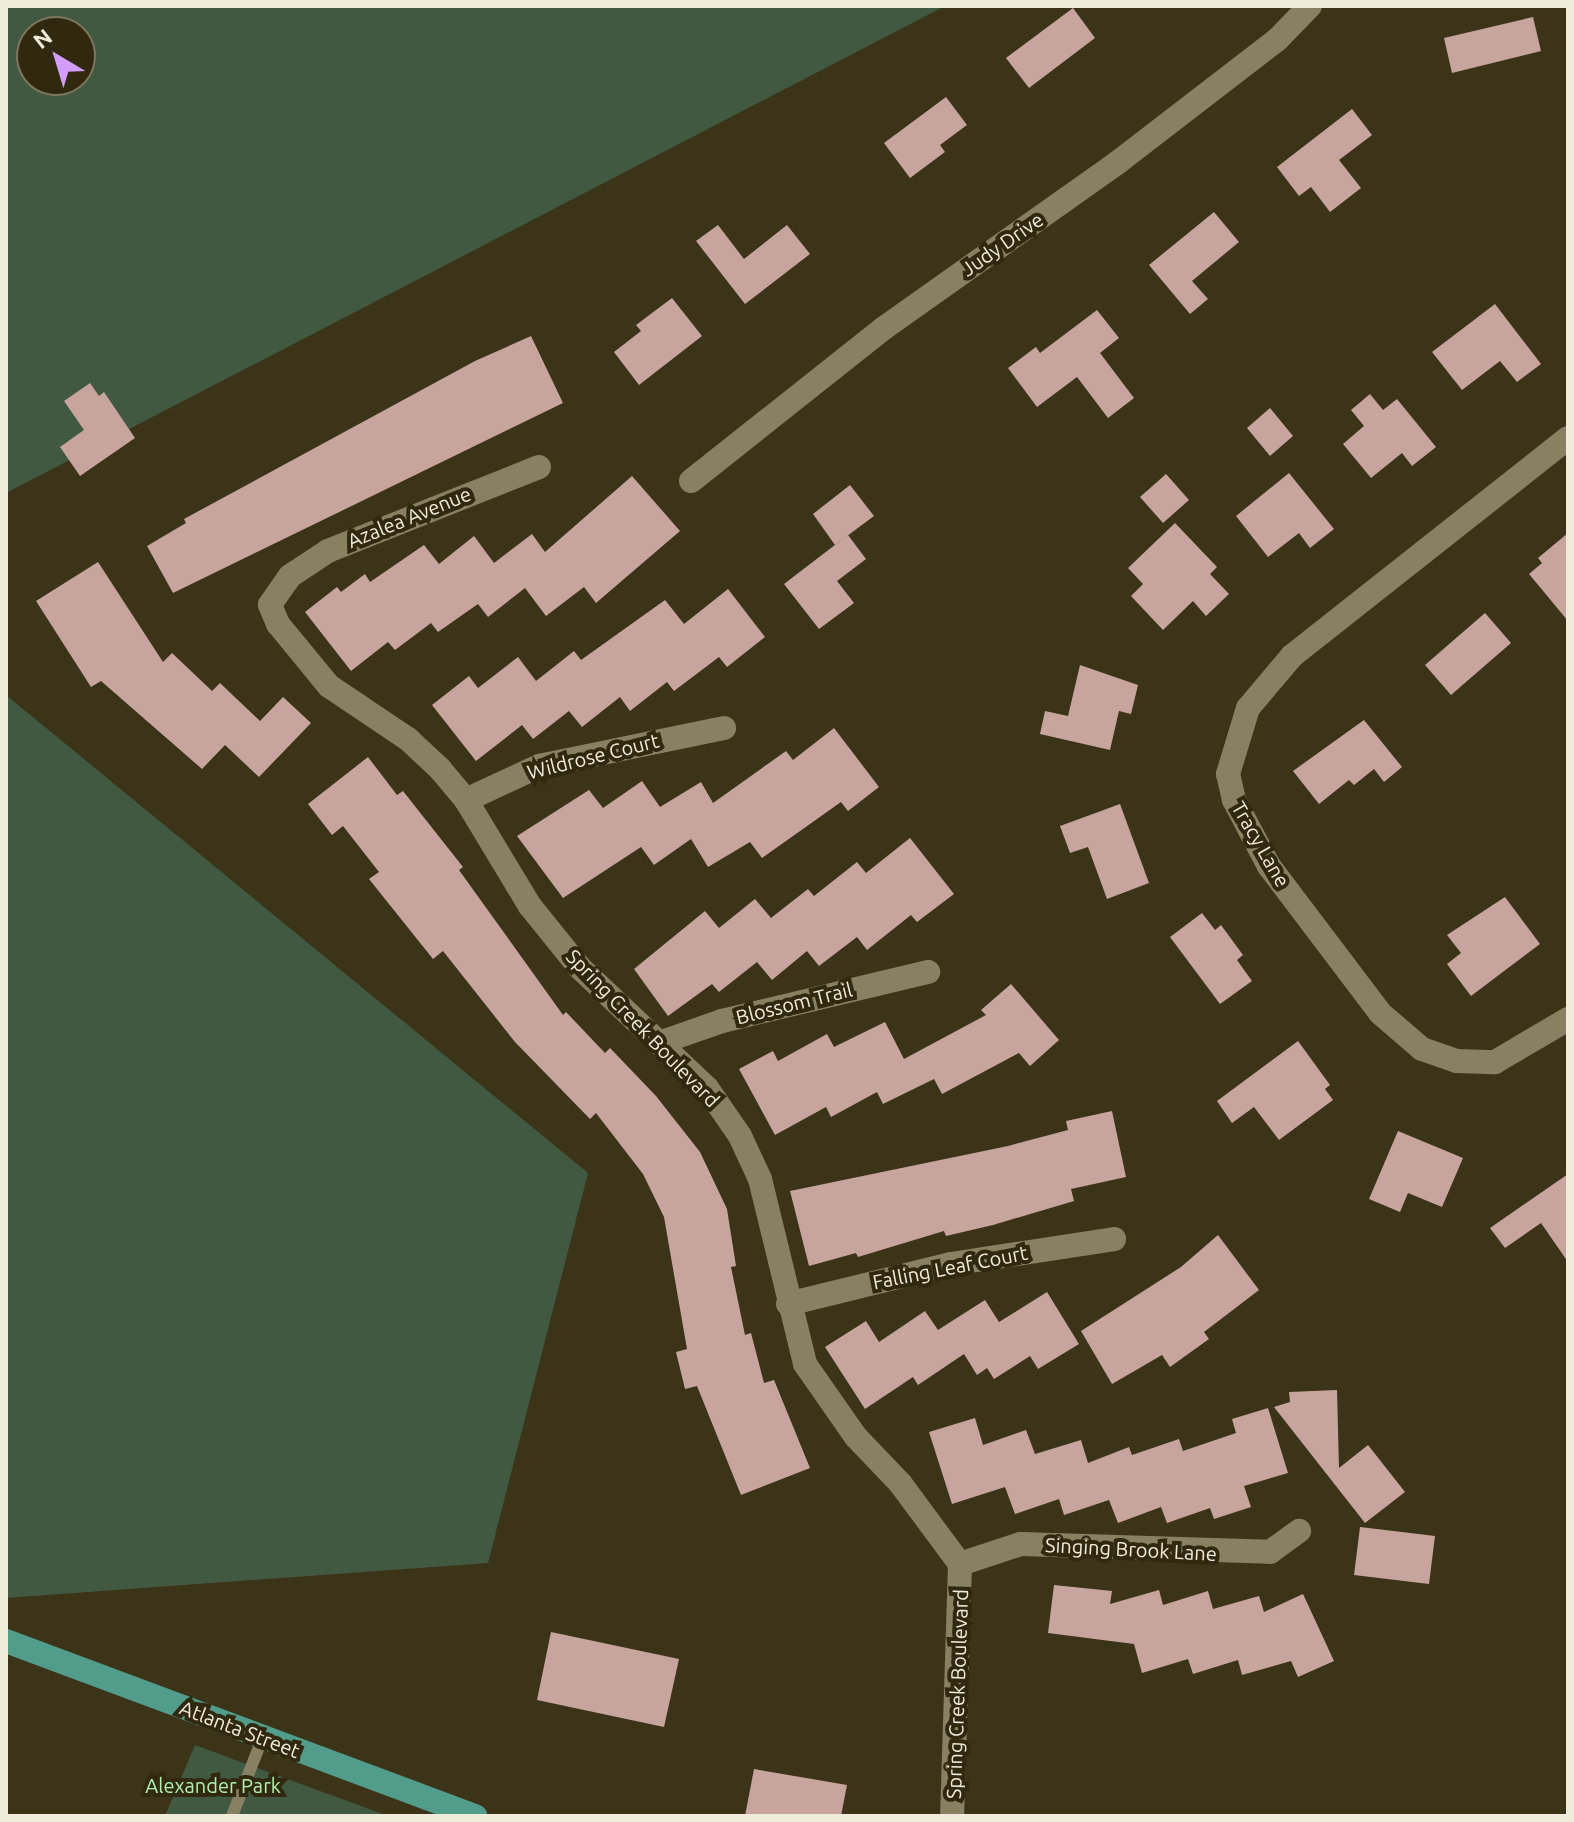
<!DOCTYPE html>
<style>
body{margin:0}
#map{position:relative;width:1574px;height:1822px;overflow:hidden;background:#3b3419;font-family:Ubuntu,sans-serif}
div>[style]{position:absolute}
.green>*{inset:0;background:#415841}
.building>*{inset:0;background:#c8a49e}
.lane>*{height:12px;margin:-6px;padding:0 6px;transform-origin:6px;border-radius:6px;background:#888063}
.street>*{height:24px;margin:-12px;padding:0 12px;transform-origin:12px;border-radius:12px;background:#888063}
.primary>*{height:24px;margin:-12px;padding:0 12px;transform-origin:12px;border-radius:12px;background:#519c8b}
span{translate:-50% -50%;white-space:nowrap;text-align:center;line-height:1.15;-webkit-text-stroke:8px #31290f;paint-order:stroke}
.street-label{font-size:20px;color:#f0ebdb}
.park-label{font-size:20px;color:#b1f0b1}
.frame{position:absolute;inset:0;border:8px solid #f0ebdb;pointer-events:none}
.north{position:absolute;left:16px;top:16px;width:80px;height:80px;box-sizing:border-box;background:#31290f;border:2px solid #7d7761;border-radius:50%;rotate:322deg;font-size:22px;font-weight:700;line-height:32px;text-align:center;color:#f0ebdb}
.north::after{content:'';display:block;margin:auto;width:28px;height:36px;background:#d29dfd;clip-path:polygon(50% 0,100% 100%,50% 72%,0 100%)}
</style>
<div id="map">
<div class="green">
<i style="clip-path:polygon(evenodd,6px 6px,945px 6px,6px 493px,6px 6px,32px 32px,80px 32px,80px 80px,32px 80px,32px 32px)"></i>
<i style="clip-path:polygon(6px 695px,588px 1173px,488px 1563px,6px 1598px)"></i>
<i style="clip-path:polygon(195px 1745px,388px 1816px,165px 1816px)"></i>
</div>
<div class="building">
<i style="clip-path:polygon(1073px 8px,1095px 38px,1029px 88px,1006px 58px)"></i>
<i style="clip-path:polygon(1533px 17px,1541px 51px,1452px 73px,1444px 38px)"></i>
<i style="clip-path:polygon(946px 97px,967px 125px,940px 145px,945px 152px,910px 178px,884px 143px)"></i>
<i style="clip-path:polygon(1352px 109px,1372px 135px,1339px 160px,1361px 188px,1330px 212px,1311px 187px,1299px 196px,1277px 167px)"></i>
<i style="clip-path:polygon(1214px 212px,1239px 242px,1192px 281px,1208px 299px,1190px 314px,1149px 265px)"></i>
<i style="clip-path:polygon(718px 225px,744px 259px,787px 225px,810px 254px,745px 304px,696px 241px)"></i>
<i style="clip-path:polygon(672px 298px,702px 336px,639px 385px,614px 352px,641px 331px,636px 325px)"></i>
<i style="clip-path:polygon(1495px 304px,1541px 364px,1517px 382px,1500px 361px,1462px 390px,1432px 352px)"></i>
<i style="clip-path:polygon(1097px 310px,1119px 338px,1100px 353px,1134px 398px,1108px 418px,1077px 377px,1037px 407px,1008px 368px,1036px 347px,1040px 353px)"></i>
<i style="clip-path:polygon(531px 336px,563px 403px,173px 593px,147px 546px,186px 523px,184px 519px,475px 361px)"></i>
<i style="clip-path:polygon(90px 383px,99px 396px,104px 392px,135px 438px,80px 476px,60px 447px,84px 430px,64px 401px)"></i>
<i style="clip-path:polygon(1370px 394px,1383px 410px,1397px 399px,1436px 447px,1412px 466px,1402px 453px,1371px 478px,1343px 444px,1364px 426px,1351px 410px)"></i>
<i style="clip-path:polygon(1270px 408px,1293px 436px,1270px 456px,1247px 428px)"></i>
<i style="clip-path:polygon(1289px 473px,1334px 529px,1310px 548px,1299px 533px,1268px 557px,1236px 516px)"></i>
<i style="clip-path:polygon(1166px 474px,1189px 500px,1163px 523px,1140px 497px)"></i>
<i style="clip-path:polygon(632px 476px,680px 531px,596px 603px,584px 587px,546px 616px,525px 588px,488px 617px,478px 604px,438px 632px,431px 623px,395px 650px,388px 642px,351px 671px,305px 612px,337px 587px,341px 592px,365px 574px,370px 582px,424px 545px,439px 564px,474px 536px,494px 563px,532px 534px,545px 552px)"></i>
<i style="clip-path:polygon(850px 485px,874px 516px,835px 545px,813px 514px)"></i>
<i style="clip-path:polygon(1175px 523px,1217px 567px,1210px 574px,1229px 594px,1206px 616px,1193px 601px,1163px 630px,1131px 596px,1143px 584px,1128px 568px)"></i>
<i style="clip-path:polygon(1568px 533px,1568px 621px,1529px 574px,1542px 563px,1538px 558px)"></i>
<i style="clip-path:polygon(848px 535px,866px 559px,837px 581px,854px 603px,819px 629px,784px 584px)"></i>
<i style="clip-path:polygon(98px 562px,163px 662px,172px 653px,212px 691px,220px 683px,260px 721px,283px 697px,311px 723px,259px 777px,225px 745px,202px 769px,101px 681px,91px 687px,36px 601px)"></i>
<i style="clip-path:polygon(728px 589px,765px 637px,727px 667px,719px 657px,674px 691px,667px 682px,630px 711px,620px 697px,582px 727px,569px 711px,533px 739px,522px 725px,476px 761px,432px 705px,469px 676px,478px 688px,518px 657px,536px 681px,574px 651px,581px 660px,665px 600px,684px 624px)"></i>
<i style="clip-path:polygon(1485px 613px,1511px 643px,1451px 695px,1425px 665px)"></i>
<i style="clip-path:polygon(1080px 665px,1138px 685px,1131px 714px,1119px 711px,1110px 750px,1040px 734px,1045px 711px,1068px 716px)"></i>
<i style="clip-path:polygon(1364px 720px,1402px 767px,1384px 782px,1374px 769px,1354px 785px,1349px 780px,1319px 804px,1293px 771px)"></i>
<i style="clip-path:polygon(834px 728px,879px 787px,848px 811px,841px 802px,762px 858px,750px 842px,708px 867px,691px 839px,654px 865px,641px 847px,563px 898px,517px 836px,589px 790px,603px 808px,642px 781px,660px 807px,701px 782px,713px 803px,786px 751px,793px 760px)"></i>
<i style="clip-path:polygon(368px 757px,397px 795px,403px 791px,463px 867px,459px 870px,563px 1015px,566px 1012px,605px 1053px,610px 1048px,656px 1096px,700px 1152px,727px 1209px,736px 1266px,731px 1267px,745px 1335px,751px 1333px,764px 1383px,774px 1380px,810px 1468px,741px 1495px,697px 1386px,685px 1389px,676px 1352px,687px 1349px,664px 1217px,643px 1174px,596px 1113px,590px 1119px,515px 1042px,443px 951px,433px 959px,369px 879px,379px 872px,343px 826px,332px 835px,308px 804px)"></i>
<i style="clip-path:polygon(1120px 804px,1149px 883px,1107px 899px,1088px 847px,1070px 853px,1060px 826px)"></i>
<i style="clip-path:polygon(910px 838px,954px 894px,917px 922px,911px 915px,867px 950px,857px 937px,819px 966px,807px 951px,772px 980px,757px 962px,719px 992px,712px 984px,668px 1016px,634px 969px,705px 911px,719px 928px,755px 899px,771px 918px,808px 889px,814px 896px,857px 862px,866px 873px)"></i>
<i style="clip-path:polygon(1505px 897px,1540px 944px,1471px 996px,1447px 964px,1461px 953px,1447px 935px)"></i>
<i style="clip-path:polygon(1202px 913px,1215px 930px,1221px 925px,1243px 955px,1237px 960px,1252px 981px,1220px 1004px,1170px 937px)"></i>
<i style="clip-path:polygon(1011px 984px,1059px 1040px,1030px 1066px,1019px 1053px,942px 1094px,934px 1079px,883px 1104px,877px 1092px,831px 1117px,826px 1107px,775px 1135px,739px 1069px,773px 1051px,778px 1061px,827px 1034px,834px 1047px,885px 1022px,904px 1059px,986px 1015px,981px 1010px)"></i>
<i style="clip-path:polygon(1298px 1041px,1330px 1085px,1325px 1089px,1333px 1100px,1279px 1140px,1254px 1107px,1232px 1123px,1217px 1101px)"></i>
<i style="clip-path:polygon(1112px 1111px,1126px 1177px,1071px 1189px,1074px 1201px,993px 1225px,946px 1236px,944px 1231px,858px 1257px,856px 1253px,809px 1266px,790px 1191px,1008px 1146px,1068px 1130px,1066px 1121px)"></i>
<i style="clip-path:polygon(1398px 1131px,1463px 1158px,1442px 1207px,1408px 1193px,1400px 1212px,1369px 1199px)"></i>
<i style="clip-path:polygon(1568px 1174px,1568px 1262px,1541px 1223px,1505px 1248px,1490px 1228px)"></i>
<i style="clip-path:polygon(1218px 1235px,1259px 1290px,1204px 1332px,1209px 1339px,1170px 1367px,1162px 1355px,1112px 1384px,1081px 1331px,1181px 1267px)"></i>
<i style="clip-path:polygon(1047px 1292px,1079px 1344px,1038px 1369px,1030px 1356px,994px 1379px,987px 1368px,977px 1375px,964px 1354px,918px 1385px,913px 1377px,865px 1409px,825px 1347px,866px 1321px,879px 1342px,925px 1311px,938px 1330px,985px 1300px,999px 1322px)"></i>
<i style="clip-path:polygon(1337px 1390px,1339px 1468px,1368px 1445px,1405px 1492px,1365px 1523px,1274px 1407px,1290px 1402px,1289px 1392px)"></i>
<i style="clip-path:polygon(1268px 1408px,1288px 1473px,1244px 1486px,1251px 1507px,1214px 1519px,1210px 1508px,1167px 1523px,1161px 1507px,1118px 1523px,1109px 1500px,1064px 1515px,1059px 1499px,1015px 1514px,1005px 1487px,952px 1504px,929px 1432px,975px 1418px,983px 1445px,1026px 1430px,1035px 1454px,1081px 1440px,1088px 1463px,1129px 1447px,1132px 1455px,1179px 1439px,1183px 1451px,1236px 1433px,1232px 1419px)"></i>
<i style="clip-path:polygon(1360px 1527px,1435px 1536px,1429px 1584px,1354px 1575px)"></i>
<i style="clip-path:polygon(1054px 1585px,1112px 1591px,1110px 1604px,1159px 1590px,1163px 1605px,1208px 1591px,1213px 1609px,1259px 1596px,1264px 1612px,1303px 1594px,1334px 1661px,1298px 1677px,1291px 1661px,1242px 1675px,1238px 1660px,1193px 1674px,1188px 1659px,1142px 1673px,1134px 1644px,1048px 1633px)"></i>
<i style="clip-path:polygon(551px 1632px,679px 1659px,664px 1727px,537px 1700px)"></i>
<i style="clip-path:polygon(754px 1769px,847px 1785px,841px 1816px,745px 1816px)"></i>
</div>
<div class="lane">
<i style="left:232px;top:1816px;width:85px;rotate:-68.6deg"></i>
</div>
<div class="street">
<i style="left:1568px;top:438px;width:352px;rotate:141.7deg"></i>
<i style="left:1292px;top:656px;width:68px;rotate:130.2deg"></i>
<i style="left:1248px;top:708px;width:69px;rotate:106.9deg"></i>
<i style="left:1228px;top:774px;width:27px;rotate:77deg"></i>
<i style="left:1234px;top:800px;width:75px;rotate:62.1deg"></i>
<i style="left:1269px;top:866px;width:184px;rotate:52.9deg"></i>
<i style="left:1380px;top:1013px;width:55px;rotate:40.6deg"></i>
<i style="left:1422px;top:1049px;width:37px;rotate:19deg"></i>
<i style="left:1457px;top:1061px;width:38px;rotate:2deg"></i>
<i style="left:1495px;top:1062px;width:85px;rotate:-30.5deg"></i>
<i style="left:539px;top:467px;width:227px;rotate:158.3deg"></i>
<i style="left:328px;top:551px;width:45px;rotate:146.7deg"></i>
<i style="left:290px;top:576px;width:35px;rotate:125deg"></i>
<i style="left:270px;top:605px;width:21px;rotate:67deg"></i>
<i style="left:278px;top:624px;width:80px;rotate:50.6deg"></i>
<i style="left:329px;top:686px;width:95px;rotate:33.9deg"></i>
<i style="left:408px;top:739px;width:44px;rotate:43.2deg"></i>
<i style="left:440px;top:769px;width:40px;rotate:50deg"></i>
<i style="left:466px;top:800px;width:124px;rotate:58.9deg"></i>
<i style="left:530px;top:906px;width:78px;rotate:51.2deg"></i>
<i style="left:579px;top:967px;width:176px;rotate:43.4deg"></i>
<i style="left:707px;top:1088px;width:58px;rotate:55.5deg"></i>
<i style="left:740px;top:1136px;width:47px;rotate:65.1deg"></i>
<i style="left:760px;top:1179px;width:190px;rotate:76.3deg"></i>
<i style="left:805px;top:1364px;width:89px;rotate:55.1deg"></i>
<i style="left:856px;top:1437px;width:64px;rotate:46.3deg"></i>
<i style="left:900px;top:1483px;width:101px;rotate:53.5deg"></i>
<i style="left:960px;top:1564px;width:252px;rotate:91.8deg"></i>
<i style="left:691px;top:481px;width:246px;rotate:-38.4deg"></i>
<i style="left:884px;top:328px;width:286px;rotate:-35.3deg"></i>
<i style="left:1117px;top:163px;width:202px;rotate:-37.6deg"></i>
<i style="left:1277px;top:40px;width:47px;rotate:-45.9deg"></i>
<i style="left:466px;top:800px;width:81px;rotate:-25deg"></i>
<i style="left:539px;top:766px;width:189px;rotate:-11.6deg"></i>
<i style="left:662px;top:1042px;width:64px;rotate:-19.3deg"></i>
<i style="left:722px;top:1021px;width:212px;rotate:-13.4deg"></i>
<i style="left:788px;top:1304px;width:168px;rotate:-13.8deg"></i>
<i style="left:951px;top:1264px;width:165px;rotate:-8.7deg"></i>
<i style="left:960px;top:1564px;width:64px;rotate:-18.2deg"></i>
<i style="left:1021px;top:1544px;width:249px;rotate:1.8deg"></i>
<i style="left:1270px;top:1552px;width:36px;rotate:-36deg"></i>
</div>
<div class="primary">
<i style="left:6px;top:1641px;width:501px;rotate:20.46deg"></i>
</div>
<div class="street-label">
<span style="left:1002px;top:244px;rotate:-35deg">Judy Drive</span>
<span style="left:409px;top:517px;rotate:-22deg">Azalea Avenue</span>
<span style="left:593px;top:756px;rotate:-14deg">Wildrose Court</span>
<span style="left:1261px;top:844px;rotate:60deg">Tracy Lane</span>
<span style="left:794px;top:1003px;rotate:-14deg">Blossom Trail</span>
<span style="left:643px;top:1028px;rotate:46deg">Spring Creek Boulevard</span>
<span style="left:950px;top:1267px;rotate:-11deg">Falling Leaf Court</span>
<span style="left:1131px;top:1549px;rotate:3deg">Singing Brook Lane</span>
<span style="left:957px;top:1694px;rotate:-88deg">Spring Creek Boulevard</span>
<span style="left:240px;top:1729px;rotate:21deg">Atlanta Street</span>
</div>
<div class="park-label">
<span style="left:213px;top:1785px">Alexander Park</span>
</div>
<div class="frame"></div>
<div class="north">N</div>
</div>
